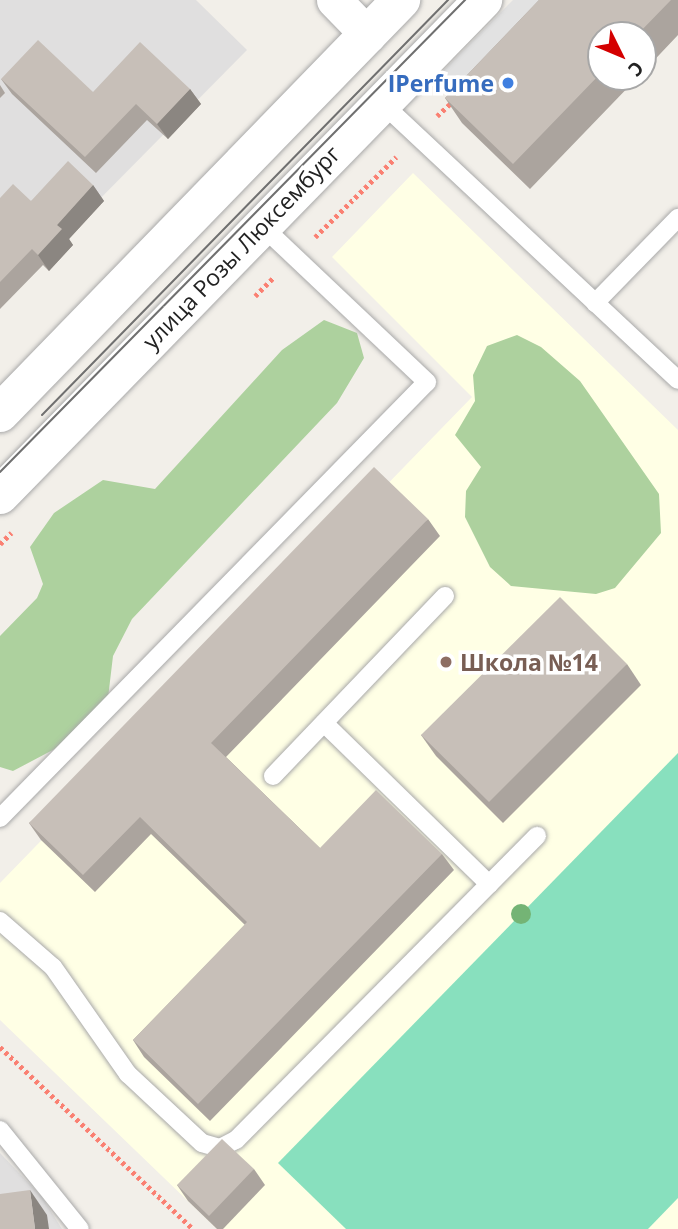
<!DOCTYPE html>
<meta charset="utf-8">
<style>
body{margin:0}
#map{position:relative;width:678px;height:1229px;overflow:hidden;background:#f2efe9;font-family:"Open Sans",sans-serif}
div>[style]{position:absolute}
.residential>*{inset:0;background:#e0dfdf}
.education>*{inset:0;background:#ffffe5}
.forest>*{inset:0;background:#add19e}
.pitch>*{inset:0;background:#88e0be}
.parking>*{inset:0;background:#e2e2e2}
.path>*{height:4.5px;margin-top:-2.25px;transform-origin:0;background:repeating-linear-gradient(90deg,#fa8072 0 3.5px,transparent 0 7px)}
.roads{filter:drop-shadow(0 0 2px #a9a9a9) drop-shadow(0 0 2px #a9a9a9)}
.service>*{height:18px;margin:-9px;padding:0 9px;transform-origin:9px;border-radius:9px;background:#fff}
.minor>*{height:35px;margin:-17.5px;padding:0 17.5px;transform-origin:17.5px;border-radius:17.5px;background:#fff}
.tertiary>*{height:38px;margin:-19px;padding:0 19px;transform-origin:19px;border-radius:19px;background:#fff}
.tram>*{height:2px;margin:-1px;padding:0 1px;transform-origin:1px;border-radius:1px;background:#707070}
.trees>*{width:20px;height:20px;margin:-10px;border-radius:50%;background:#74b475}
.wall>*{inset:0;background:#aba49e}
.shaded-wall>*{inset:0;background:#8b8681}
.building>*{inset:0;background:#c7bfb8}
.dots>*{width:19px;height:19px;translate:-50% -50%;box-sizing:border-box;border:4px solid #fff;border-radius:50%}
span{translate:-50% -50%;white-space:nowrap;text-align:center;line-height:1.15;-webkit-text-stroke:7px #fff;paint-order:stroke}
.shop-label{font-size:23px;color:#366cbe;font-weight:700}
.right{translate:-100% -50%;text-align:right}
.street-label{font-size:23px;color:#222}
.education-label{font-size:23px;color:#785e54;font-weight:700}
.left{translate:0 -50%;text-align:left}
.north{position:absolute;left:587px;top:21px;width:70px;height:70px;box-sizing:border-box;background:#fff;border:2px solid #a7a7a7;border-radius:50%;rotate:133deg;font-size:19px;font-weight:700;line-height:28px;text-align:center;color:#222}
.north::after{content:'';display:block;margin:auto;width:24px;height:32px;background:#d40000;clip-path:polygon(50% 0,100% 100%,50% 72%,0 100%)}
</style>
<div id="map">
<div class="residential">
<i style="clip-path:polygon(0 0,196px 0,247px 50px,0 300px)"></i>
<i style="clip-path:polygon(0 1153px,42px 1197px,62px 1229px,0 1229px)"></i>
</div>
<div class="education">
<i style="clip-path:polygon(413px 173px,678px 430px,678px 1229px,217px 1229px,0 1020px,0 883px,472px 397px,332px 257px)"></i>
</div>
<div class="forest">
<i style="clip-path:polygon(324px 320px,357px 333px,364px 358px,337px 403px,132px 619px,113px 656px,108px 698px,68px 742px,13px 771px,0 767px,0 636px,37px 598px,43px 584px,30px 547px,54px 513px,103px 480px,155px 489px,282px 350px)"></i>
<i style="clip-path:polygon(517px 335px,541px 347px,580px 381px,659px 494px,661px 533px,615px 588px,596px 594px,511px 586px,490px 567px,465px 517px,466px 491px,481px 467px,455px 435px,475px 401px,473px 375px,487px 346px)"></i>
</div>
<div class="pitch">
<i style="clip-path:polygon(678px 753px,678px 1198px,648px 1229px,346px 1229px,278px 1163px)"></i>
</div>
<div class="parking">
<i style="clip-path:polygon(513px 0,552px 0,456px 98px,436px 78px)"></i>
</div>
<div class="path">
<i style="left:437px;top:116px;width:19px;rotate:-43deg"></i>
<i style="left:315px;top:237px;width:114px;rotate:-44.6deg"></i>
<i style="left:255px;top:296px;width:27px;rotate:-45deg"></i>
<i style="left:0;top:544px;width:16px;rotate:-45deg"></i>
<i style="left:0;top:1047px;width:265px;rotate:43.3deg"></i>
</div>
<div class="roads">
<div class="service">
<i style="left:382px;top:103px;width:405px;rotate:43.1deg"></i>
<i style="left:595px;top:303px;width:119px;rotate:-45.7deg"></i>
<i style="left:324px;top:723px;width:231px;rotate:44.3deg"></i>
<i style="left:273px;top:776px;width:249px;rotate:-46.3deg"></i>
<i style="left:0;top:818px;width:610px;rotate:-45.6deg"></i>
<i style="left:427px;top:382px;width:228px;rotate:-136.6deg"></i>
<i style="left:0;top:921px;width:70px;rotate:41deg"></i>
<i style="left:53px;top:967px;width:131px;rotate:55deg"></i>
<i style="left:128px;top:1074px;width:101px;rotate:43deg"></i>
<i style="left:202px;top:1143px;width:19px;rotate:16deg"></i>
<i style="left:220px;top:1148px;width:18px;rotate:-27deg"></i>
<i style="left:236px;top:1140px;width:428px;rotate:-45.3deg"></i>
<i style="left:0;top:1130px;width:127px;rotate:51.1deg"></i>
</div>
<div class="minor">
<i style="left:334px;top:0;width:49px;rotate:45.8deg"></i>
</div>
<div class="tertiary">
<i style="left:0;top:413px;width:576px;rotate:-45.84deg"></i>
<i style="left:0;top:495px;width:692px;rotate:-45.7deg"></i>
</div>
</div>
<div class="tram">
<i style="left:42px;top:415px;width:581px;rotate:-45.63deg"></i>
<i style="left:0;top:472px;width:663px;rotate:-45.43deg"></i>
</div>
<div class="trees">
<i style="left:521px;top:914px"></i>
</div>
<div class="wall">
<i style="clip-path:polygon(539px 0,678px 0,678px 35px,643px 72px,643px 35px,601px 35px,601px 77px,638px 77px,530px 189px,462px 123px,445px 98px)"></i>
<i style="clip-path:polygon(1px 79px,93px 92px,190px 89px,201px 104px,168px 139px,147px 120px,96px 173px,12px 94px)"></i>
<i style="clip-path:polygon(0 85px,5px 93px,0 98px)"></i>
<i style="clip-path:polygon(93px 185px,104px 201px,69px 239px,73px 245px,49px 271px,43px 265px,0 309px,0 198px,31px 201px)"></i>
<i style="clip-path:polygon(428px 519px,440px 536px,226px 757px,320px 848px,442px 854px,454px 870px,210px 1121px,144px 1057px,133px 1040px,245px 925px,151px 834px,95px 892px,41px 840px,29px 823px)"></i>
<i style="clip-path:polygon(627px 664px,641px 685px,503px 823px,436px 756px,421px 735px)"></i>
<i style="clip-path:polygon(254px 1169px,265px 1185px,223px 1229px,217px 1229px,188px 1201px,177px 1185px)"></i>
</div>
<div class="shaded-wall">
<i style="clip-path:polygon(190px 89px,201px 104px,168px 139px,157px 124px)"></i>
<i style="clip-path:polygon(93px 185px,104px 201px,69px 239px,73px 245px,49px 271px,38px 255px,57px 225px)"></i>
<i style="clip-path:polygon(30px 1190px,47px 1215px,49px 1229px,35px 1229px)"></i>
</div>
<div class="building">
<i style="clip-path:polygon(539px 0,671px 0,637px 35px,601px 35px,601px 73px,513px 164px,445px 98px)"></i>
<i style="clip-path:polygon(38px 40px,93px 92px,140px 42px,190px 89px,157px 124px,136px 104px,85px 157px,1px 79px)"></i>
<i style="clip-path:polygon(68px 161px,93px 185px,57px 225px,62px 229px,38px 255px,32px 249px,0 282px,0 198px,13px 184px,31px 201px)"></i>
<i style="clip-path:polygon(374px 467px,428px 519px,211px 743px,320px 848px,376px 790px,442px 854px,198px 1104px,133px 1040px,247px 922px,140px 817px,83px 875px,29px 823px)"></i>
<i style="clip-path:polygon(560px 597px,627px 664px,489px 802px,421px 735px)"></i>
<i style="clip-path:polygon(222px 1139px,254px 1169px,209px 1216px,177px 1185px)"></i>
<i style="clip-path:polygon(30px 1190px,35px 1229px,0 1229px,0 1194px)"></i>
</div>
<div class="dots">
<i style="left:508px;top:83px;background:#3f7fe0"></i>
<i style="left:446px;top:662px;background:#8d6e63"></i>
</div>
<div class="shop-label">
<span class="right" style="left:494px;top:83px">IPerfume</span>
</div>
<div class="street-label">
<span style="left:241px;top:247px;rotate:-46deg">улица Розы Люксембург</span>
</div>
<div class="education-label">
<span class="left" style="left:460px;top:662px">Школа №14</span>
</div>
<div class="north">С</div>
</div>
